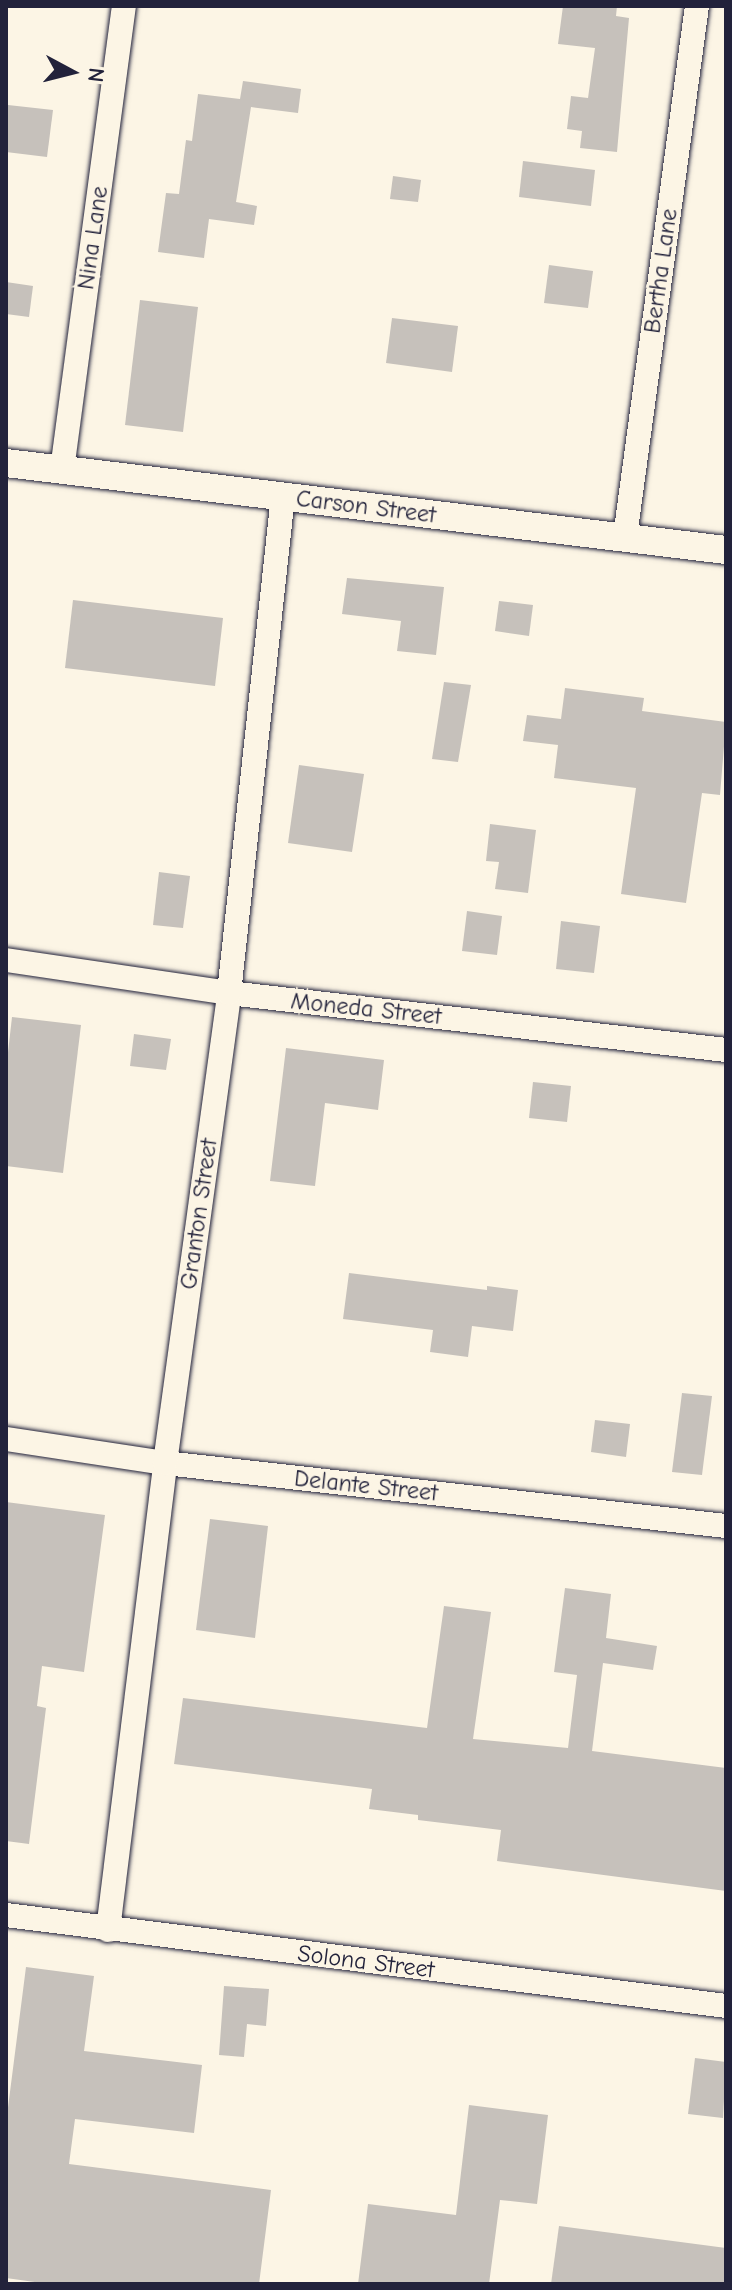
<!DOCTYPE html>
<style>
body{margin:0}
#map{position:relative;width:732px;height:2290px;overflow:hidden;background:#fcf5e5;font-family:"Comic Neue",sans-serif}
div>[style]{position:absolute}
.building>*{inset:0;background:#c6c1bb}
.roads{filter:drop-shadow(0 0 2px #22223b) drop-shadow(0 0 2px #22223b)}
.minor>*{height:24px;margin:-12px;padding:0 12px;transform-origin:12px;border-radius:12px;background:#fcf5e5}
.tertiary>*{height:28px;margin:-14px;padding:0 14px;transform-origin:14px;border-radius:14px;background:#fcf5e5}
span{translate:-50% -50%;white-space:nowrap;text-align:center;line-height:1.15;-webkit-text-stroke:6px #fcf5e5;paint-order:stroke}
.street-label{font-size:24px;color:#22223b}
.frame{position:absolute;inset:0;border:8px solid #22223b;pointer-events:none}
.north{position:absolute;left:32px;top:32px;width:80px;height:80px;-webkit-text-stroke:6px #fcf5e5;paint-order:stroke;rotate:97deg;font-size:22px;font-weight:700;line-height:32px;text-align:center;color:#22223b}
.north::after{content:'';display:block;margin:auto;width:28px;height:36px;background:#22223b;clip-path:polygon(50% 0,100% 100%,50% 72%,0 100%)}
</style>
<div id="map">
<div class="building">
<i style="clip-path:polygon(563px 6px,617px 6px,616px 16px,629px 18px,617px 152px,580px 148px,582px 131px,567px 129px,571px 96px,588px 98px,595px 48px,558px 44px)"></i>
<i style="clip-path:polygon(243px 81px,301px 89px,298px 113px,251px 107px,236px 202px,257px 206px,254px 225px,209px 219px,204px 258px,158px 252px,166px 193px,179px 194px,186px 140px,192px 141px,198px 94px,240px 99px)"></i>
<i style="clip-path:polygon(8px 105px,53px 110px,47px 157px,6px 152px)"></i>
<i style="clip-path:polygon(523px 161px,595px 170px,591px 206px,519px 197px)"></i>
<i style="clip-path:polygon(393px 176px,421px 180px,418px 202px,390px 199px)"></i>
<i style="clip-path:polygon(549px 265px,593px 271px,588px 308px,544px 303px)"></i>
<i style="clip-path:polygon(6px 282px,33px 286px,29px 317px,6px 314px)"></i>
<i style="clip-path:polygon(140px 300px,198px 307px,183px 432px,125px 425px)"></i>
<i style="clip-path:polygon(392px 318px,458px 326px,452px 372px,386px 363px)"></i>
<i style="clip-path:polygon(347px 578px,444px 587px,436px 655px,397px 651px,401px 621px,342px 614px)"></i>
<i style="clip-path:polygon(73px 600px,223px 618px,215px 686px,65px 668px)"></i>
<i style="clip-path:polygon(499px 601px,533px 605px,529px 636px,495px 631px)"></i>
<i style="clip-path:polygon(444px 682px,471px 685px,458px 762px,432px 759px)"></i>
<i style="clip-path:polygon(565px 688px,644px 698px,642px 711px,726px 722px,720px 795px,702px 793px,686px 903px,621px 894px,636px 788px,554px 778px,558px 745px,523px 741px,527px 715px,561px 719px)"></i>
<i style="clip-path:polygon(299px 765px,364px 774px,352px 852px,288px 843px)"></i>
<i style="clip-path:polygon(490px 824px,536px 830px,528px 893px,495px 889px,499px 862px,486px 861px)"></i>
<i style="clip-path:polygon(159px 872px,190px 876px,183px 928px,153px 925px)"></i>
<i style="clip-path:polygon(467px 911px,502px 916px,497px 955px,462px 951px)"></i>
<i style="clip-path:polygon(561px 921px,600px 926px,594px 973px,556px 969px)"></i>
<i style="clip-path:polygon(12px 1017px,81px 1025px,63px 1173px,6px 1166px,6px 1070px)"></i>
<i style="clip-path:polygon(134px 1034px,171px 1039px,166px 1070px,130px 1066px)"></i>
<i style="clip-path:polygon(286px 1048px,384px 1060px,378px 1110px,325px 1103px,315px 1186px,270px 1181px)"></i>
<i style="clip-path:polygon(533px 1082px,571px 1086px,567px 1122px,529px 1118px)"></i>
<i style="clip-path:polygon(349px 1273px,487px 1290px,487px 1286px,518px 1290px,513px 1331px,472px 1326px,468px 1357px,430px 1352px,433px 1330px,343px 1319px)"></i>
<i style="clip-path:polygon(682px 1393px,712px 1396px,702px 1475px,672px 1472px)"></i>
<i style="clip-path:polygon(595px 1420px,630px 1424px,626px 1457px,591px 1452px)"></i>
<i style="clip-path:polygon(6px 1502px,105px 1515px,84px 1672px,42px 1666px,37px 1706px,46px 1708px,29px 1844px,6px 1841px)"></i>
<i style="clip-path:polygon(210px 1519px,268px 1526px,255px 1638px,196px 1630px)"></i>
<i style="clip-path:polygon(565px 1588px,611px 1594px,606px 1638px,657px 1646px,653px 1670px,603px 1663px,592px 1751px,726px 1768px,726px 1891px,497px 1861px,501px 1830px,418px 1820px,418px 1815px,369px 1809px,372px 1789px,174px 1764px,183px 1698px,427px 1728px,444px 1606px,491px 1612px,473px 1739px,568px 1748px,577px 1675px,554px 1672px)"></i>
<i style="clip-path:polygon(26px 1967px,94px 1976px,84px 2051px,202px 2065px,194px 2133px,75px 2119px,69px 2164px,271px 2190px,259px 2284px,49px 2284px,6px 2278px,6px 2123px)"></i>
<i style="clip-path:polygon(224px 1986px,269px 1989px,266px 2026px,247px 2024px,244px 2057px,219px 2055px)"></i>
<i style="clip-path:polygon(695px 2058px,726px 2062px,723px 2118px,688px 2114px)"></i>
<i style="clip-path:polygon(469px 2105px,548px 2115px,537px 2204px,500px 2200px,489px 2284px,358px 2284px,368px 2204px,456px 2215px)"></i>
<i style="clip-path:polygon(559px 2226px,726px 2248px,726px 2284px,551px 2284px)"></i>
</div>
<div class="roads">
<div class="minor">
<i style="left:62px;top:470px;width:468px;rotate:-82.4deg"></i>
<i style="left:625px;top:537px;width:536px;rotate:-82.28deg"></i>
<i style="left:6px;top:960px;width:225px;rotate:8.4deg"></i>
<i style="left:229px;top:993px;width:500px;rotate:6.54deg"></i>
<i style="left:6px;top:1439px;width:161px;rotate:8.6deg"></i>
<i style="left:165px;top:1463px;width:565px;rotate:6.41deg"></i>
<i style="left:6px;top:1915px;width:726px;rotate:7.2deg"></i>
<i style="left:108px;top:1930px;width:470px;rotate:-83deg"></i>
<i style="left:165px;top:1463px;width:474px;rotate:-82.2deg"></i>
<i style="left:229px;top:993px;width:498px;rotate:-83.8deg"></i>
</div>
<div class="tertiary">
<i style="left:6px;top:463px;width:725px;rotate:6.89deg"></i>
</div>
</div>
<div class="street-label">
<span style="left:93px;top:238px;rotate:-82deg">Nina Lane</span>
<span style="left:661px;top:271px;rotate:-82deg">Bertha Lane</span>
<span style="left:366px;top:507px;rotate:7deg">Carson Street</span>
<span style="left:366px;top:1009px;rotate:6deg">Moneda Street</span>
<span style="left:199px;top:1214px;rotate:-82deg">Granton Street</span>
<span style="left:366px;top:1486px;rotate:6deg">Delante Street</span>
<span style="left:366px;top:1962px;rotate:7deg">Solona Street</span>
</div>
<div class="frame"></div>
<div class="north">N</div>
</div>
